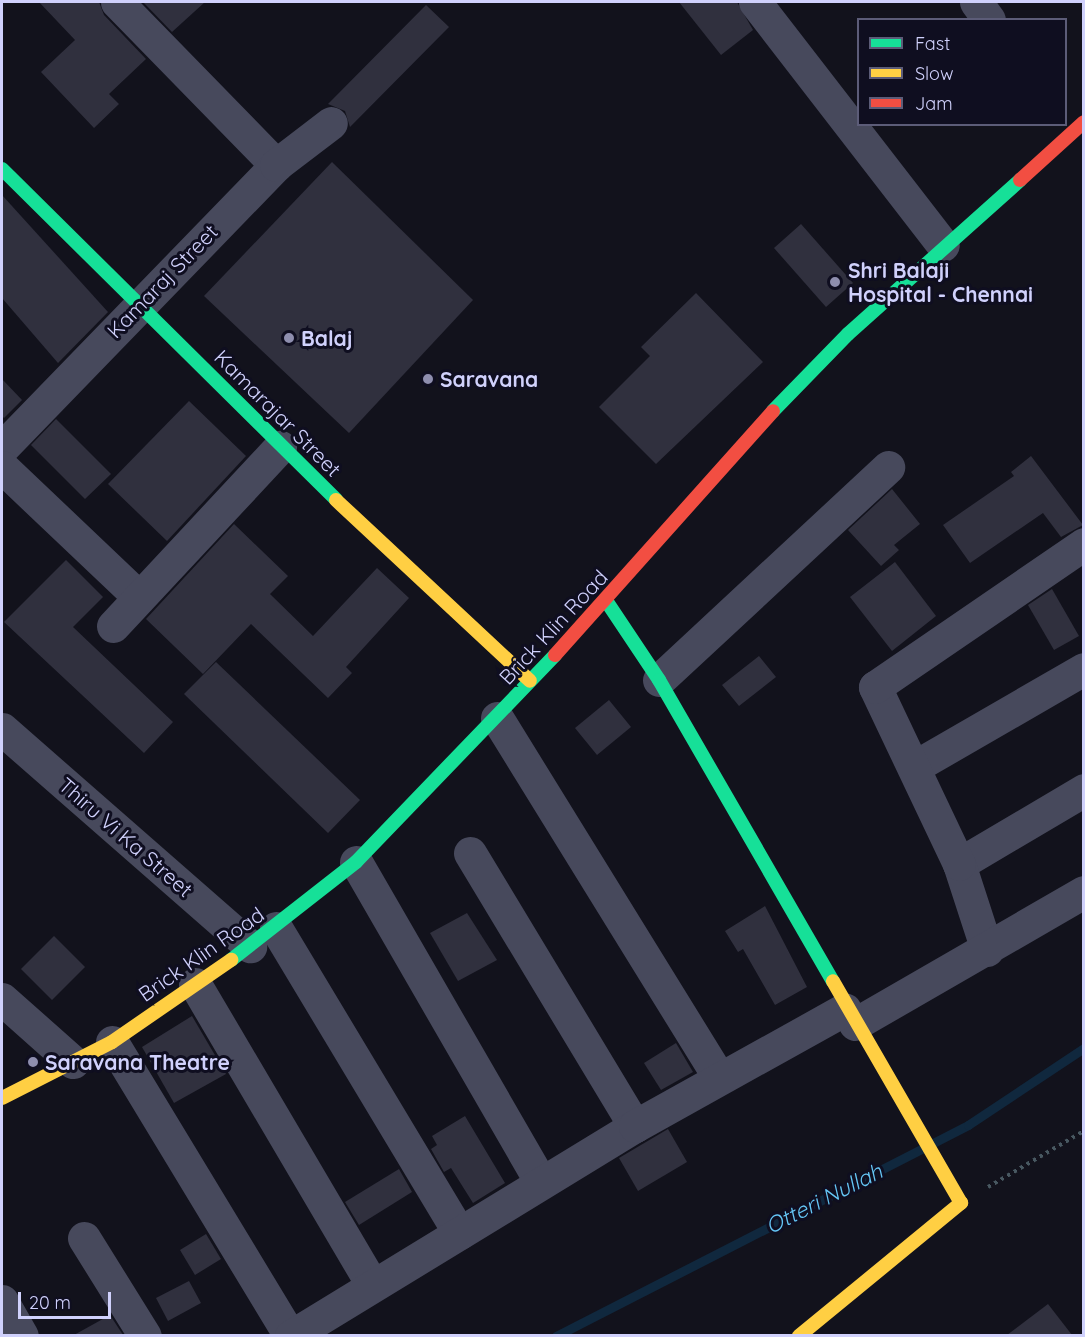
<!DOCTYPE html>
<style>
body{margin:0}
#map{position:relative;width:1085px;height:1337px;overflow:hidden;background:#12121c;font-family:Quicksand,sans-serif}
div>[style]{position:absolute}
.stream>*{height:9px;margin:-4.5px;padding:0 4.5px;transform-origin:4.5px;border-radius:4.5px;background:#10283e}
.building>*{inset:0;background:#30303e}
.path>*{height:4px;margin-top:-2px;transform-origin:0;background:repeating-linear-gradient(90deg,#485861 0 3px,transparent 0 7.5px)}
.street>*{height:33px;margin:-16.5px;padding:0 16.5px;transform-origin:16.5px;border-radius:16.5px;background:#47495c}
.fast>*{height:14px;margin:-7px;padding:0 7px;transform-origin:7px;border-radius:7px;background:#16e098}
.slow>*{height:14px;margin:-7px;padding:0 7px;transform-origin:7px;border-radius:7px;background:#ffcf43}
.jam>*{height:14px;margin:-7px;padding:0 7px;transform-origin:7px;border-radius:7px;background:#f24e42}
.dots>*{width:16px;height:16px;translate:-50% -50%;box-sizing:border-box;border:3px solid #0f0e20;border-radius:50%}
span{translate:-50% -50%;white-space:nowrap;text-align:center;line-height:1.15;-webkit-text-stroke:6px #0f0e20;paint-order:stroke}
.poi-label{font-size:21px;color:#d0d1fc;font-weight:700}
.left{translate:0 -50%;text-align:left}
.street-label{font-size:21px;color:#d0d1fc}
.water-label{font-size:22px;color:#65c6f5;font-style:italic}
.frame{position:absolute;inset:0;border:3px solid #d0d1fc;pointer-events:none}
.legend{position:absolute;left:857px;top:18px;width:210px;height:108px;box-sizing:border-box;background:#0f0e20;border:2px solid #5c5c78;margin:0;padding:8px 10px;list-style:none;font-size:18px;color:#d0d1fc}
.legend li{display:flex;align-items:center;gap:12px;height:30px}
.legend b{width:30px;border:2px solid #5c5c78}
.scale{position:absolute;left:18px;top:1292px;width:93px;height:27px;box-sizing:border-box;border:3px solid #d0d1fc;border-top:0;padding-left:8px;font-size:18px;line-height:21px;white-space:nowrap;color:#d0d1fc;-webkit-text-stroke:4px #0f0e20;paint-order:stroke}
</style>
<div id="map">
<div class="stream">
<i style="left:556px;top:1336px;width:463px;rotate:-27.1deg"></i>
<i style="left:968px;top:1125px;width:139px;rotate:-33.6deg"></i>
</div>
<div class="building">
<i style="clip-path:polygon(39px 2px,99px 2px,104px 15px,146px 59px,109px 94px,119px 104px,94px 128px,41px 72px,75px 40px)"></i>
<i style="clip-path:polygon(143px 2px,205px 2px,172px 32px)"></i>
<i style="clip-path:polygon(679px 2px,737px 2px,753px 30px,721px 55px)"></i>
<i style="clip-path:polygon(426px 5px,449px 27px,350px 127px,345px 111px,328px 104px)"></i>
<i style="clip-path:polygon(332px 162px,473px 300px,349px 433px,204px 296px)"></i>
<i style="clip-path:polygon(2px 195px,108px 312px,58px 363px,2px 298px)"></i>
<i style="clip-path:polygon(801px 224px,853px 283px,826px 307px,774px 248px)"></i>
<i style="clip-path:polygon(696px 293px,763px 362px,656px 464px,599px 407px,650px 356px,641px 347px)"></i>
<i style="clip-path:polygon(2px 379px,22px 400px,4px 418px,2px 416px)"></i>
<i style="clip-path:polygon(189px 401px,246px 456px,167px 541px,108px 484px)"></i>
<i style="clip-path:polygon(56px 419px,111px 474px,85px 499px,31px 445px)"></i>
<i style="clip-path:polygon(1031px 456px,1083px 525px,1061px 537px,1043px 513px,970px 563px,943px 525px,1014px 476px,1011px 472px)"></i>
<i style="clip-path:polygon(892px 489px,920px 524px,894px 545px,899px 550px,881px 566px,848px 530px)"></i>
<i style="clip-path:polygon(234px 524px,288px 576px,270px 594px,313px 636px,377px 568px,409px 598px,346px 667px,352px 673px,328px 698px,251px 624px,203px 674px,146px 619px)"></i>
<i style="clip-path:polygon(66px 560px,103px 597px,73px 627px,173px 722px,144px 753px,4px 622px)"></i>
<i style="clip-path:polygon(895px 562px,936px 616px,892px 651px,850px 597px)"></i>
<i style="clip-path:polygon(1052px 589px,1079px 636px,1054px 650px,1028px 605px)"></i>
<i style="clip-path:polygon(759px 656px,776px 677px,739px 706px,722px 685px)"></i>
<i style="clip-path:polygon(216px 662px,360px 800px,328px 833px,184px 694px)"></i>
<i style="clip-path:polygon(609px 700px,631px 727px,597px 755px,575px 728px)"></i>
<i style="clip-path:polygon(765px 906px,807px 987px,775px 1005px,743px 949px,738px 952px,725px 931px)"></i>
<i style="clip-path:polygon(467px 913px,497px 960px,458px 981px,430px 933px)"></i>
<i style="clip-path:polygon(54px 936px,85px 967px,52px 1000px,21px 969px)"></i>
<i style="clip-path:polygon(192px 1016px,226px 1074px,174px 1103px,142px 1047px)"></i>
<i style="clip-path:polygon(676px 1043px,693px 1072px,661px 1090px,644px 1063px)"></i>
<i style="clip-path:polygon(465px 1116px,505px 1183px,473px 1203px,451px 1168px,444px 1172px,431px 1149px,437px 1145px,432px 1136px)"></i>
<i style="clip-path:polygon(668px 1129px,687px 1162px,638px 1191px,619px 1158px)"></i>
<i style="clip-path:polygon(399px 1169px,412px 1192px,359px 1225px,345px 1202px)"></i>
<i style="clip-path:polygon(206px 1234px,221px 1259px,195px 1275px,180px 1250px)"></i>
<i style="clip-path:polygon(189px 1281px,201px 1303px,168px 1321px,156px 1298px)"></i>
<i style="clip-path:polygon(1048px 1304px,1072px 1335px,1007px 1335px)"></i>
<i style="clip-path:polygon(110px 1315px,123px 1335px,74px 1335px)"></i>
</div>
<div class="path">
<i style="left:988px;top:1187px;width:111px;rotate:-30.3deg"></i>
</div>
<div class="street">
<i style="left:117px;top:2px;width:228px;rotate:45.7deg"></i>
<i style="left:755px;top:2px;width:307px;rotate:52.3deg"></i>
<i style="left:976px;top:2px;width:22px;rotate:54deg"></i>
<i style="left:2px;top:448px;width:394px;rotate:-45.9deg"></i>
<i style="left:276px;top:165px;width:69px;rotate:-37.4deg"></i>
<i style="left:2px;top:467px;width:189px;rotate:43.5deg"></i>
<i style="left:113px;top:626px;width:245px;rotate:-47deg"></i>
<i style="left:659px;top:680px;width:313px;rotate:-42.9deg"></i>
<i style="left:497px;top:718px;width:423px;rotate:58.3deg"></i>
<i style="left:2px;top:729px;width:330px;rotate:41.2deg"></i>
<i style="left:914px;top:767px;width:196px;rotate:-30deg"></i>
<i style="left:470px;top:853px;width:319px;rotate:58.9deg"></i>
<i style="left:356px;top:862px;width:370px;rotate:60deg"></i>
<i style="left:959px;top:864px;width:145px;rotate:-30.6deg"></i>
<i style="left:276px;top:928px;width:356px;rotate:59deg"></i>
<i style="left:987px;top:950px;width:90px;rotate:-108deg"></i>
<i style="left:959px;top:864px;width:196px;rotate:-115.4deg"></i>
<i style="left:875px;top:687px;width:253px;rotate:-34.4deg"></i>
<i style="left:195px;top:984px;width:349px;rotate:59.5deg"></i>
<i style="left:2px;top:999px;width:95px;rotate:41.6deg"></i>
<i style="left:855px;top:1024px;width:264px;rotate:-30deg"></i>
<i style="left:112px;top:1042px;width:344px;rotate:58.8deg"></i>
<i style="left:84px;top:1238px;width:115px;rotate:58.1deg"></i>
<i style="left:2px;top:1301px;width:40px;rotate:60.3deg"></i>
<i style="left:291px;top:1336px;width:403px;rotate:-31.4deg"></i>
<i style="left:635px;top:1126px;width:240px;rotate:-29.1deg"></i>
</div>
<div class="fast">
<i style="left:2px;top:169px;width:470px;rotate:44.7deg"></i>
<i style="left:773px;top:411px;width:107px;rotate:-45.8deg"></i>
<i style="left:848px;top:334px;width:231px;rotate:-41.8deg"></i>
<i style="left:607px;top:602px;width:94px;rotate:56.3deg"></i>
<i style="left:659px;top:680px;width:348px;rotate:60deg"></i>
<i style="left:231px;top:960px;width:159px;rotate:-38.1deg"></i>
<i style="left:356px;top:862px;width:287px;rotate:-46.1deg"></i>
</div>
<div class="slow">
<i style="left:336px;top:500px;width:265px;rotate:43deg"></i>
<i style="left:2px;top:1098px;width:123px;rotate:-27deg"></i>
<i style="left:112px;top:1042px;width:145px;rotate:-34.6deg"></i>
<i style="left:799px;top:1336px;width:210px;rotate:-39.4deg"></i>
<i style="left:961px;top:1203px;width:256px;rotate:-120deg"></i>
</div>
<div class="jam">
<i style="left:1020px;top:180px;width:86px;rotate:-42.2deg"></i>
<i style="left:555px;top:655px;width:327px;rotate:-48.2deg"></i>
</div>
<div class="dots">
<i style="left:835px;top:282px;background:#8e8eae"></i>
<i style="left:289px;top:338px;background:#8e8eae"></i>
<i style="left:428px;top:379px;background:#8e8eae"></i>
<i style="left:33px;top:1062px;background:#8e8eae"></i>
</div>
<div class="poi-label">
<span class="left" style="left:848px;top:282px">Shri Balaji<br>Hospital - Chennai</span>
<span class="left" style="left:301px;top:338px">Balaj</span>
<span class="left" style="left:440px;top:379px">Saravana</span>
<span class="left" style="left:45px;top:1062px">Saravana Theatre</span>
</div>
<div class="street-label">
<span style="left:162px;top:281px;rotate:-46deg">Kamaraj Street</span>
<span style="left:278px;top:413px;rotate:45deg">Kamarajar Street</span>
<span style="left:553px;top:627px;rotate:-47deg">Brick Klin Road</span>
<span style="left:126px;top:837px;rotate:41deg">Thiru Vi Ka Street</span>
<span style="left:201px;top:954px;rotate:-35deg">Brick Klin Road</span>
</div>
<div class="water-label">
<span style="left:824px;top:1199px;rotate:-27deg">Otteri Nullah</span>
</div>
<div class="frame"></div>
<ul class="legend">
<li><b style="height:8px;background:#16e098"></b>Fast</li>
<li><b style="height:8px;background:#ffcf43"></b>Slow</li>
<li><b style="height:8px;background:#f24e42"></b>Jam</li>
</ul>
<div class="scale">20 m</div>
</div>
